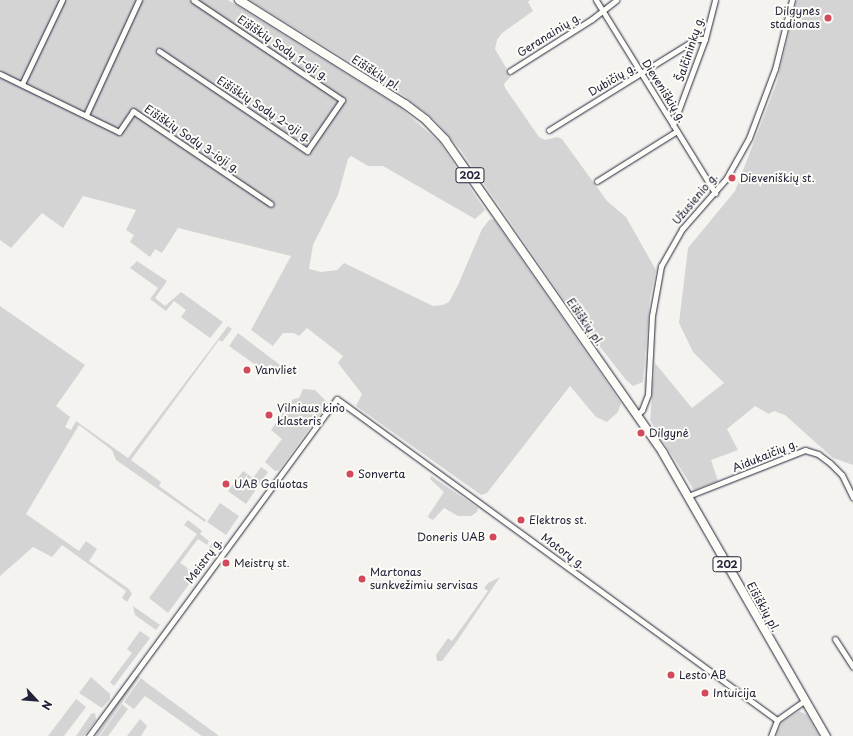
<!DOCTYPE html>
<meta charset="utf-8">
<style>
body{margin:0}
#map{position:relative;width:853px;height:736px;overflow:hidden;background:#f4f3ef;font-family:"Playpen Sans",sans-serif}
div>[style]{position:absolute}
.green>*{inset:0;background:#d5d4d5}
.roads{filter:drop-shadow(0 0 1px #22223b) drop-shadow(0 0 1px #22223b)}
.street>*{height:5px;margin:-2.5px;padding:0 2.5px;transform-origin:2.5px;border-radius:2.5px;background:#fdfcf7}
.primary>*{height:8px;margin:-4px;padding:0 4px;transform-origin:4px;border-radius:4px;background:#fdfcf7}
.dots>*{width:11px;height:11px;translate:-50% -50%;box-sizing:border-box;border:2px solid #fdfcf7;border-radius:50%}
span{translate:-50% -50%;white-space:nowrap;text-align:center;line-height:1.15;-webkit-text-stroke:4px #fdfcf7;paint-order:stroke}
.shield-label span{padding:1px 3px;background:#fdfcf7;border:1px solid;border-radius:3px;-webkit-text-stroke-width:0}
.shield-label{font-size:10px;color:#22223b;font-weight:700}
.poi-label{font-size:11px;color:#22223b}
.right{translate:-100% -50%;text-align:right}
.left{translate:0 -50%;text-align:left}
.street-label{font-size:11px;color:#22223b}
.north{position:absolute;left:16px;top:680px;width:40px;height:40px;-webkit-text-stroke:3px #fdfcf7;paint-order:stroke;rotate:116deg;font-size:11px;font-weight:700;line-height:16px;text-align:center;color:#22223b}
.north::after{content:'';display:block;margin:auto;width:14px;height:18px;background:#22223b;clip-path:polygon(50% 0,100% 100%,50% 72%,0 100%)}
</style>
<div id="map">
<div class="green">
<i style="clip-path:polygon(0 0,228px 0,401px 108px,439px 142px,485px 210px,475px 219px,383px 166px,368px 166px,351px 156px,348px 159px,338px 195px,313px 245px,309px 269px,321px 272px,337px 270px,344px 263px,433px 306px,443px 305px,449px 302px,458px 285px,482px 229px,490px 219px,494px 220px,621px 403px,618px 412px,607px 422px,596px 417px,570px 386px,487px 493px,481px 495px,356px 406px,362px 394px,338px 363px,343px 356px,307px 328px,299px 336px,294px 333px,283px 333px,273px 346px,251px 330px,291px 256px,178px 228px,162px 253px,155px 249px,150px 257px,130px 242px,134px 235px,126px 230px,136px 210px,83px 196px,63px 228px,42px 213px,11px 248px,0 240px)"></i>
<i style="clip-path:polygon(250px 0,530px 0,528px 2px,533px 11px,502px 33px,497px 40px,495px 49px,511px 76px,504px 84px,505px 88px,539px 137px,545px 140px,557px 137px,562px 139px,607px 201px,626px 217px,656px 270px,650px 298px,643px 382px,633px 386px,626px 380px,569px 307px,460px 149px,436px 121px,402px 94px)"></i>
<i style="clip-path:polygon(797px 0,853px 0,853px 465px,833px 458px,785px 415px,774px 411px,769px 414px,755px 406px,727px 429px,738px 450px,711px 460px,718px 481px,694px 490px,650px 420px,655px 363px,692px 408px,724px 383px,693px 352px,679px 323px,688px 248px,735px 191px,777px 82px)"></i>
<i style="clip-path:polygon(137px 261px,167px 281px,155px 298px,165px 306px,181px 292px,223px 322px,210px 338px,181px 317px,186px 310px,174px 301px,166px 311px,150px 299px,158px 288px,130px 268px)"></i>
<i style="clip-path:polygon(0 306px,85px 365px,56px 406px,70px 417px,65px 427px,71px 430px,76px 421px,128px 458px,228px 326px,232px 329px,222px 342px,219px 340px,131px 460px,161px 482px,159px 486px,206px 520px,205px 522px,116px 460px,112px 450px,79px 425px,26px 514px,79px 551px,86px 541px,97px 549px,89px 561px,129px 589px,132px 594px,127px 602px,122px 598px,126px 591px,62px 545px,52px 557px,33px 547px,0 576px)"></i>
<i style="clip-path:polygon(238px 333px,288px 371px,285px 375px,270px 364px,264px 371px,229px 346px)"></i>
<i style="clip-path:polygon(303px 389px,315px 390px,328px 403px,279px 470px,275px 471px,265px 462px,282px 439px,271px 430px,293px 399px,299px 398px)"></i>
<i style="clip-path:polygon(261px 467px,268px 472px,246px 504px,228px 491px,243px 471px,253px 478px)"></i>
<i style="clip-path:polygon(431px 476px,478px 508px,477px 512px,471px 516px,458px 516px,444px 508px,433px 520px,429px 518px,428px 516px,444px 492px,430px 479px)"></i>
<i style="clip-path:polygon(220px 503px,239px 516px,226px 535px,207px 522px)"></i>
<i style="clip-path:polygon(188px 520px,202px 531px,200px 534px,209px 541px,207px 545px,198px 539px,180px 563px,192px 571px,212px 543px,217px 546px,168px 613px,149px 598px,197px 534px,184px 525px)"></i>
<i style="clip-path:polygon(500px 577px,455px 644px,442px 661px,437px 661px,436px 655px,448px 638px,452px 641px,488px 591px,484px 588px,488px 583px)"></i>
<i style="clip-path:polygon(133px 606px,160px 625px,156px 630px,135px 615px)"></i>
<i style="clip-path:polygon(140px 631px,150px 638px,114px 686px,110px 682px,132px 653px,127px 649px)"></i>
<i style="clip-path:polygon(137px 675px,140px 677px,99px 736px,95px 736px)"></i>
<i style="clip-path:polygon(91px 677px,110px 694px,110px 699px,102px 708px,79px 693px)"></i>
<i style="clip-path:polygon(141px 678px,147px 683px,219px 736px,202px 736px,145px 696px,134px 709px,124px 702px)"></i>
<i style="clip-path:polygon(76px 699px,86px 707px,64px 736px,48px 736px)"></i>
<i style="clip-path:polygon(122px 704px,128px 709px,108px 736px,100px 736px)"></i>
<i style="clip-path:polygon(799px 711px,807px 715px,819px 736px,776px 736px,782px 722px)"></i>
<i style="clip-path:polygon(95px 713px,96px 720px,84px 736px,76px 736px,91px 714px)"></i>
<i style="clip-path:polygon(140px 719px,147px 726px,141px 736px,127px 736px)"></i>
</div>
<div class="roads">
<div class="street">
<i style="left:596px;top:0;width:227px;rotate:58.3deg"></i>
<i style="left:159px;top:51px;width:179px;rotate:34deg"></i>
<i style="left:307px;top:151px;width:62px;rotate:-55.5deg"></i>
<i style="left:342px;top:100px;width:179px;rotate:-146.1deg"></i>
<i style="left:510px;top:71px;width:97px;rotate:-32.4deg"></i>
<i style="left:592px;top:19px;width:31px;rotate:-38deg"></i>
<i style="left:0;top:74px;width:132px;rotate:26deg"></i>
<i style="left:119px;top:132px;width:25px;rotate:-56deg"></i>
<i style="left:133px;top:111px;width:166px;rotate:34deg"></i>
<i style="left:22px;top:84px;width:93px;rotate:-64.5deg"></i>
<i style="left:86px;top:115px;width:127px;rotate:-65.3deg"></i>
<i style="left:673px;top:125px;width:92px;rotate:-69.6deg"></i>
<i style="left:705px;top:39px;width:40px;rotate:-75.6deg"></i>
<i style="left:549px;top:130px;width:173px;rotate:-31.8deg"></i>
<i style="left:696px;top:39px;width:9px"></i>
<i style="left:597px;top:181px;width:94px;rotate:-32deg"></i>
<i style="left:637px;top:415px;width:7px;rotate:-45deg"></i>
<i style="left:642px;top:410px;width:17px;rotate:-69deg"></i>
<i style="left:648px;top:394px;width:78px;rotate:-87.1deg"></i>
<i style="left:652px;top:316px;width:51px;rotate:-79.8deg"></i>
<i style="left:661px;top:266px;width:43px;rotate:-60.4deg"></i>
<i style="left:682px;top:229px;width:67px;rotate:-48.7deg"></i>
<i style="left:726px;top:179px;width:47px;rotate:-60.7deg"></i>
<i style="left:749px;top:138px;width:74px;rotate:-69.4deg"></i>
<i style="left:775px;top:69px;width:71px;rotate:-76.2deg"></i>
<i style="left:688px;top:496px;width:126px;rotate:-21.5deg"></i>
<i style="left:805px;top:450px;width:14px;rotate:17deg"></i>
<i style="left:818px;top:454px;width:15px;rotate:37deg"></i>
<i style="left:830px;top:463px;width:17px;rotate:45deg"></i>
<i style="left:842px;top:475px;width:25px;rotate:64deg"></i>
<i style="left:835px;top:639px;width:33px;rotate:57deg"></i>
<i style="left:89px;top:736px;width:418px;rotate:-53.7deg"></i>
<i style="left:337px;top:399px;width:545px;rotate:36.11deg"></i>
<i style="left:771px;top:736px;width:17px;rotate:-69deg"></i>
<i style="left:777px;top:720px;width:33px;rotate:-35deg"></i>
</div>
<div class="primary">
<i style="left:239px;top:0;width:196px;rotate:32.1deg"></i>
<i style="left:405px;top:104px;width:26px;rotate:37deg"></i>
<i style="left:426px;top:120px;width:28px;rotate:46deg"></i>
<i style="left:445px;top:140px;width:381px;rotate:55.1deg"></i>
<i style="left:663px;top:453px;width:327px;rotate:60.1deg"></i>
</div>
</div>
<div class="dots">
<i style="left:828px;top:18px;background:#d1495b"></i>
<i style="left:732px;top:178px;background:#d1495b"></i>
<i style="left:247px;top:370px;background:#d1495b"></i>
<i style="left:269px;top:415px;background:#d1495b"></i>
<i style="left:641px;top:433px;background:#d1495b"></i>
<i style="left:350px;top:474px;background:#d1495b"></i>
<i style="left:226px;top:484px;background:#d1495b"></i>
<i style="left:521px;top:520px;background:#d1495b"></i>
<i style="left:493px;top:537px;background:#d1495b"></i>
<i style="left:226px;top:563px;background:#d1495b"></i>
<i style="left:362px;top:579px;background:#d1495b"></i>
<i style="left:671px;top:675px;background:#d1495b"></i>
<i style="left:705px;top:693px;background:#d1495b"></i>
</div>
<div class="shield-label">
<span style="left:470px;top:175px">202</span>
<span style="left:727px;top:564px">202</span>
</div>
<div class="poi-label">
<span class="right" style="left:820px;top:18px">Dilgynės<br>stadionas</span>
<span class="left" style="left:740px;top:178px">Dieveniškių st.</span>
<span class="left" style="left:255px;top:370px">Vanvliet</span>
<span class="left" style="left:277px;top:415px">Vilniaus kino<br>klasteris</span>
<span class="left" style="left:649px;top:433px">Dilgynė</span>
<span class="left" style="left:358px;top:474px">Sonverta</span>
<span class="left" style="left:234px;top:484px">UAB Galuotas</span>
<span class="left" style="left:529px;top:520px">Elektros st.</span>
<span class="right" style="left:485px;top:537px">Doneris UAB</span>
<span class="left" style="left:234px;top:563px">Meistrų st.</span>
<span class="left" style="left:370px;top:579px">Martonas<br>sunkvežimiu servisas</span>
<span class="left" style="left:679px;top:675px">Lesto AB</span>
<span class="left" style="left:713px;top:693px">Intuicija</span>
</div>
<div class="street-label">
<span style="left:549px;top:35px;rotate:-32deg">Geranainių g.</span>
<span style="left:283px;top:48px;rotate:34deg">Eišiškių Sodų 1-oji g.</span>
<span style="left:690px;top:49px;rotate:-72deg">Šalčininkų g.</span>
<span style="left:376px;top:73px;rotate:32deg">Eišiškių pl.</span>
<span style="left:612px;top:80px;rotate:-31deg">Dubičių g.</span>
<span style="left:664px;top:91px;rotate:58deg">Dieveniškių g.</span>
<span style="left:264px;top:109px;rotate:33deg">Eišiškių Sodų 2-oji g.</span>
<span style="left:192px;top:139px;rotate:34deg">Eišiškių Sodų 3-ioji g.</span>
<span style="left:695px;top:199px;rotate:-50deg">Užusienio g.</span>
<span style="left:585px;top:322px;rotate:55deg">Eišiškių pl.</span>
<span style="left:765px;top:456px;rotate:-22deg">Aidukaičių g.</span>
<span style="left:563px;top:551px;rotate:36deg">Motorų g.</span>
<span style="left:204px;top:561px;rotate:-54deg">Meistrų g.</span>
<span style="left:763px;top:607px;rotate:61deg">Eišiškių pl.</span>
</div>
<div class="north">N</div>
</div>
